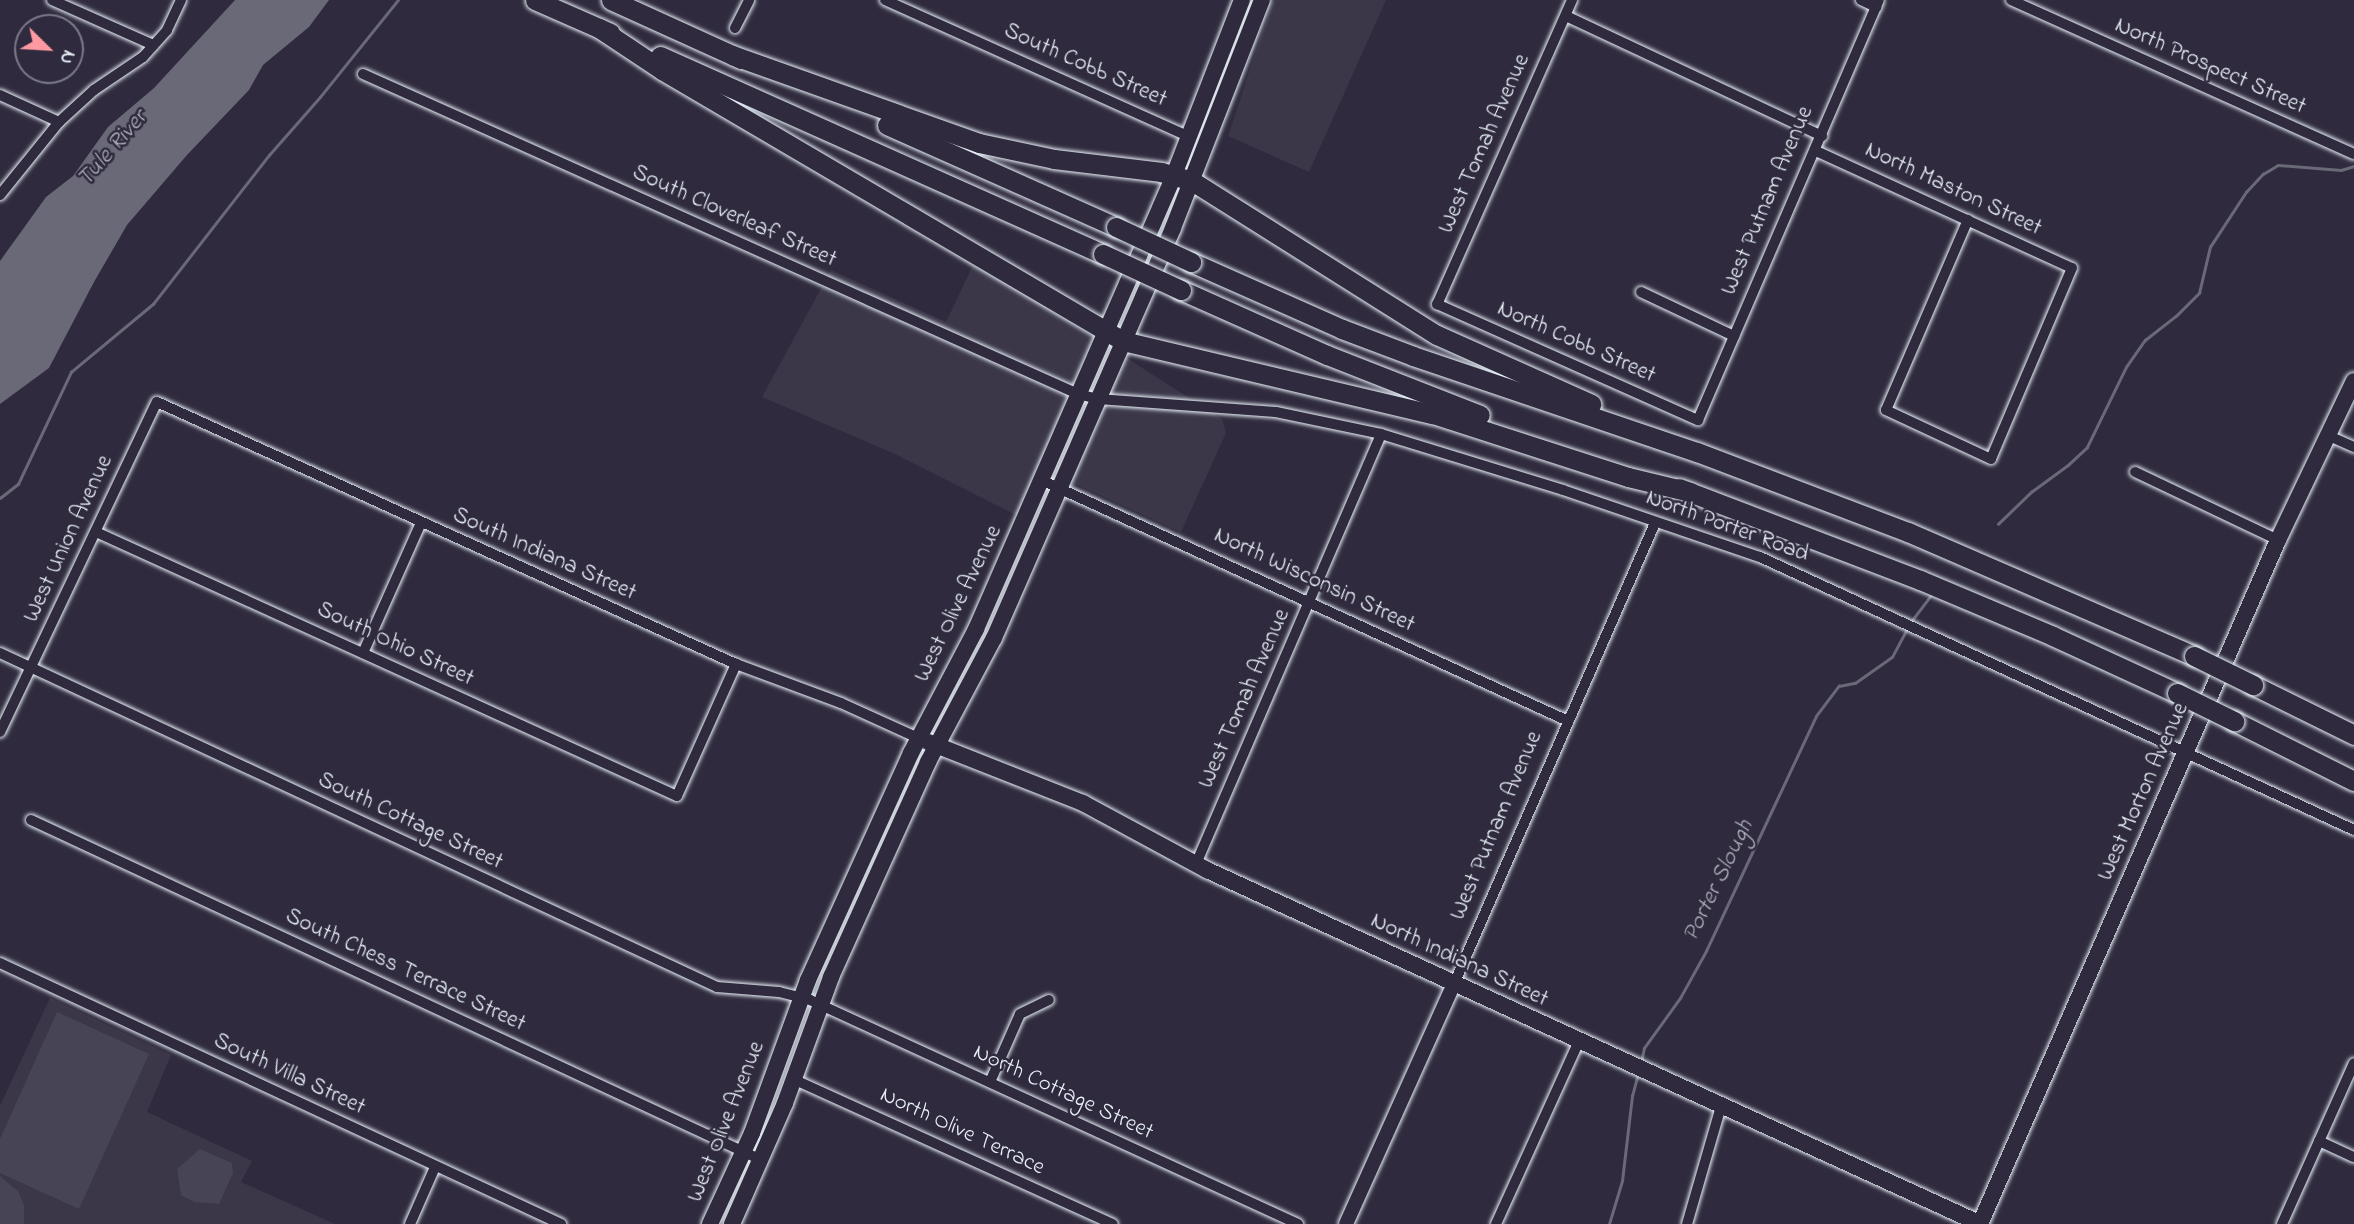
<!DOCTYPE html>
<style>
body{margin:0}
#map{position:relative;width:2354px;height:1224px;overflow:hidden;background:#2f2a3d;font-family:"Indie Flower",sans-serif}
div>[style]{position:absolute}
.built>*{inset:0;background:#3b3749}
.green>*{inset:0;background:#464455}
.water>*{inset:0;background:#696978}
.stream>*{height:2.5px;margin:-1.25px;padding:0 1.25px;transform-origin:1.25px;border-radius:1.25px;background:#696978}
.roads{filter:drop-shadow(0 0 2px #e8f1f8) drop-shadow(0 0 2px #e8f1f8)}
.minor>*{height:10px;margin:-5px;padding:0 5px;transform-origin:5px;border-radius:5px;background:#2f2a3d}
.tertiary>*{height:14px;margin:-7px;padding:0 7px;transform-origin:7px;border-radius:7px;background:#2f2a3d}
.secondary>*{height:16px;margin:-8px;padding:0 8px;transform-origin:8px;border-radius:8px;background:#2f2a3d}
.motorway>*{height:19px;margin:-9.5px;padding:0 9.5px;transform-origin:9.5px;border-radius:9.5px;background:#2f2a3d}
.bridges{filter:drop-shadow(0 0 2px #e8f1f8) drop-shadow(0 0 2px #e8f1f8)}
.motorway-bridge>*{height:19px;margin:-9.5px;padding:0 9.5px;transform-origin:9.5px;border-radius:9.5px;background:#2f2a3d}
span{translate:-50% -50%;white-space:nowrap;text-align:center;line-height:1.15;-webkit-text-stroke:5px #2f2a3d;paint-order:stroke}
.street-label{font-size:23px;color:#e8f1f8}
.water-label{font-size:24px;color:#afb4be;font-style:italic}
.north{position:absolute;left:14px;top:14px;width:70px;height:70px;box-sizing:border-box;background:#2f2a3d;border:2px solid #797a88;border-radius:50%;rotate:114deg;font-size:19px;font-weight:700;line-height:28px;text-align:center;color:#e8f1f8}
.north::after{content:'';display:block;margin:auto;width:24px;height:32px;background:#ff9aa2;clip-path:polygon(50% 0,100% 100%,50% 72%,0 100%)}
</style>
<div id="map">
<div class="built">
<i style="clip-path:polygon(1273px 0,1386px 0,1309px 172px,1228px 136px)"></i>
<i style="clip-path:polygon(975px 261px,1222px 419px,1226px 433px,1181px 532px,1076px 484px,1016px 515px,895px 454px,762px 397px,831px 270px,946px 322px)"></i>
<i style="clip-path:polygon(50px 998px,171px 1055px,147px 1112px,252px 1161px,241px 1182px,335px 1224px,0 1224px,0 1106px)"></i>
</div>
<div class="green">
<i style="clip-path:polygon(57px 1012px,149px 1054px,79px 1209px,0 1173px,0 1139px)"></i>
<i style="clip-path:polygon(200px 1149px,232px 1163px,233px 1173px,219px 1204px,195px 1202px,181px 1195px,177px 1169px)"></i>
<i style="clip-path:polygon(0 1176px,18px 1191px,24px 1205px,24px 1224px,0 1224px)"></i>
</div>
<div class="water">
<i style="clip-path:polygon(235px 0,329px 0,309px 27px,263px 65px,249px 90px,187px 155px,127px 225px,94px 282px,49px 368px,0 404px,0 261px,46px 197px,73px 176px,108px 127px,154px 88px)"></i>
</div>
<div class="stream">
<i style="left:0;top:498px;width:23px;rotate:-38deg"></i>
<i style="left:18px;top:484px;width:124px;rotate:-64.7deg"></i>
<i style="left:71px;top:372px;width:107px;rotate:-39.7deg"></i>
<i style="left:153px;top:304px;width:189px;rotate:-52.1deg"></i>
<i style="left:269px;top:155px;width:77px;rotate:-48.7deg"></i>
<i style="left:320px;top:97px;width:124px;rotate:-51.2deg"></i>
<i style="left:1998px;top:524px;width:46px;rotate:-44.1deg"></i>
<i style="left:2031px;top:492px;width:46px;rotate:-36.1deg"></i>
<i style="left:2068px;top:465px;width:26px;rotate:-43deg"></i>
<i style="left:2087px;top:447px;width:89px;rotate:-64deg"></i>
<i style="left:2126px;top:367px;width:33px;rotate:-55deg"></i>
<i style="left:2145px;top:340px;width:39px;rotate:-38deg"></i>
<i style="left:2176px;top:316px;width:33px;rotate:-45deg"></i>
<i style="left:2199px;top:293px;width:47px;rotate:-76.6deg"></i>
<i style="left:2210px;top:247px;width:66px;rotate:-56.8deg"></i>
<i style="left:2246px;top:192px;width:25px;rotate:-47deg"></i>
<i style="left:2263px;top:174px;width:17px;rotate:-31deg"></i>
<i style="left:2278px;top:165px;width:63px;rotate:4.5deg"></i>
<i style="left:2341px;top:170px;width:14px;rotate:-17deg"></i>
<i style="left:1910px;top:623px;width:35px;rotate:-53deg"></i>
<i style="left:1641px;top:1063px;width:15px;rotate:-79deg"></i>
<i style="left:1644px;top:1048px;width:62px;rotate:-54.2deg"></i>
<i style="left:1680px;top:998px;width:54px;rotate:-61deg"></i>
<i style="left:1706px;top:951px;width:259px;rotate:-64.9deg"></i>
<i style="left:1816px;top:716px;width:38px;rotate:-53deg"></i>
<i style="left:1839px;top:686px;width:16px;rotate:-11deg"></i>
<i style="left:1855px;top:683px;width:45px;rotate:-35.1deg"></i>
<i style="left:1892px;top:657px;width:32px;rotate:-62deg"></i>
<i style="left:1609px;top:1224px;width:45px;rotate:-73.2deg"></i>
<i style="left:1622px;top:1181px;width:86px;rotate:-83.3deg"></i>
<i style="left:1632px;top:1096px;width:24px;rotate:-75deg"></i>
</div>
<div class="roads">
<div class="minor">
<i style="left:52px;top:0;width:111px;rotate:24deg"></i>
<i style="left:885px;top:0;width:334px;rotate:24.2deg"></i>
<i style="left:1572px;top:0;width:333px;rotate:113.9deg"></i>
<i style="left:1437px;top:304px;width:286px;rotate:24deg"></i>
<i style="left:1698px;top:420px;width:457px;rotate:-66.7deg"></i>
<i style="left:1861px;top:0;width:17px;rotate:25deg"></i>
<i style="left:2011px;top:0;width:376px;rotate:24.2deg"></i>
<i style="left:1566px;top:16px;width:283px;rotate:25.1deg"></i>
<i style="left:735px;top:28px;width:31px;rotate:-63deg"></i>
<i style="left:363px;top:74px;width:783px;rotate:24.11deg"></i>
<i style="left:1078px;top:394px;width:21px;rotate:14deg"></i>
<i style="left:1098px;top:399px;width:178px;rotate:4.2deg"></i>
<i style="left:1276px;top:412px;width:107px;rotate:11.8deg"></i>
<i style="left:1381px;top:434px;width:190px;rotate:17.1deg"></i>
<i style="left:1563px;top:490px;width:208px;rotate:18.8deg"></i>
<i style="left:1760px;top:557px;width:654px;rotate:24.68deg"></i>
<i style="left:0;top:95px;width:65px;rotate:24.6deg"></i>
<i style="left:1816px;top:151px;width:281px;rotate:24.6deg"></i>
<i style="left:2072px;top:268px;width:207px;rotate:113deg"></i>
<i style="left:1991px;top:459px;width:116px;rotate:-155deg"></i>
<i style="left:1886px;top:410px;width:207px;rotate:-66.7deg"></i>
<i style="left:0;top:195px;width:94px;rotate:-51.1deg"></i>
<i style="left:59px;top:122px;width:47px;rotate:-42.4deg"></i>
<i style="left:94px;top:90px;width:59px;rotate:-34deg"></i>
<i style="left:143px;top:57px;width:36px;rotate:-48deg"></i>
<i style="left:167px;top:30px;width:33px;rotate:-65deg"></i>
<i style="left:1641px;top:292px;width:103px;rotate:25.3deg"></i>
<i style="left:2327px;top:435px;width:30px;rotate:24deg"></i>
<i style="left:2135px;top:472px;width:158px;rotate:25.4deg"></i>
<i style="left:1041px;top:480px;width:579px;rotate:24.57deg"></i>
<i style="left:96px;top:532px;width:638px;rotate:24.44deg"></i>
<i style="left:677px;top:796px;width:145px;rotate:-65.9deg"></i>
<i style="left:0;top:653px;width:791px;rotate:24.98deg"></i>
<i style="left:717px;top:987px;width:62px;rotate:4.6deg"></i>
<i style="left:779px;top:992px;width:32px;rotate:14deg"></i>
<i style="left:810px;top:1000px;width:537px;rotate:24.66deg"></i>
<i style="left:363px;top:653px;width:142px;rotate:-66deg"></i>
<i style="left:0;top:732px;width:365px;rotate:-64.6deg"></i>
<i style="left:157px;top:402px;width:636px;rotate:24.35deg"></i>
<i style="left:736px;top:664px;width:112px;rotate:20.4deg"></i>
<i style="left:841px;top:703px;width:85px;rotate:24.4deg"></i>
<i style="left:31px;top:820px;width:805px;rotate:24.97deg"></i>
<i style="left:1196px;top:864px;width:468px;rotate:-66.7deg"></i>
<i style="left:0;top:963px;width:619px;rotate:24.95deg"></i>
<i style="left:1454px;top:984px;width:503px;rotate:-66.44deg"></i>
<i style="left:793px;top:1079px;width:351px;rotate:24.4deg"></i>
<i style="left:990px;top:1082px;width:74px;rotate:-66.2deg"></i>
<i style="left:1020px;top:1014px;width:32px;rotate:-26deg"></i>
<i style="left:2319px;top:1141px;width:38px;rotate:25deg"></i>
<i style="left:410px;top:1224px;width:62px;rotate:-66.3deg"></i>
<i style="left:1496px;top:1224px;width:201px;rotate:-65.6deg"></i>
<i style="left:1687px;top:1224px;width:123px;rotate:-73.9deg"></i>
<i style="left:2282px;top:1224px;width:176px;rotate:-65.9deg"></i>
</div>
<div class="tertiary">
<i style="left:1346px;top:1224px;width:263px;rotate:-65.8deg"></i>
</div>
<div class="secondary">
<i style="left:928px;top:742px;width:167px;rotate:21.5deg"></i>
<i style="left:1083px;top:803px;width:141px;rotate:28.4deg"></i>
<i style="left:1207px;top:870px;width:851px;rotate:24.58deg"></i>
<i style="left:710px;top:1224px;width:100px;rotate:-65.2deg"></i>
<i style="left:752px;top:1133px;width:163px;rotate:-69.9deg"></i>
<i style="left:808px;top:980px;width:249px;rotate:-65.6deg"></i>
<i style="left:911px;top:753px;width:140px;rotate:-62.3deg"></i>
<i style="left:976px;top:629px;width:495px;rotate:-66.4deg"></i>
<i style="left:1174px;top:175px;width:188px;rotate:-68.8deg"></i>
<i style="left:732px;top:1224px;width:132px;rotate:-66.3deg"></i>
<i style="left:785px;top:1103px;width:134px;rotate:-69.9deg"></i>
<i style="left:831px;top:977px;width:236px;rotate:-65.7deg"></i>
<i style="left:928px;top:762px;width:140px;rotate:-62deg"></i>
<i style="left:994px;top:638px;width:447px;rotate:-66.4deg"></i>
<i style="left:1173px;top:228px;width:245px;rotate:-68.7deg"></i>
<i style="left:1980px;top:1224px;width:746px;rotate:-66.46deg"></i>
<i style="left:2278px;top:540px;width:176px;rotate:-64.5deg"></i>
</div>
<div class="motorway">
<i style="left:535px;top:0;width:82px;rotate:23.7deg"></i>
<i style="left:611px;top:0;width:143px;rotate:24.4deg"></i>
<i style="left:599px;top:28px;width:76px;rotate:33.7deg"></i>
<i style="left:662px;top:70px;width:535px;rotate:30.45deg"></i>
<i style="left:1123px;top:341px;width:318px;rotate:13.3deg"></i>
<i style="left:1433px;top:414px;width:205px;rotate:17.9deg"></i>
<i style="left:1628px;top:477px;width:64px;rotate:13.6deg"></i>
<i style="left:732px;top:55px;width:262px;rotate:19.6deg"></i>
<i style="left:979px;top:143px;width:77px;rotate:12deg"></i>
<i style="left:1054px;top:159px;width:108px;rotate:6.9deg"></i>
<i style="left:1161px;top:172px;width:32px;rotate:16deg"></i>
<i style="left:1192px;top:181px;width:289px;rotate:32.2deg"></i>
<i style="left:1437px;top:335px;width:169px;rotate:24.1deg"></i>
<i style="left:660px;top:56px;width:485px;rotate:24.1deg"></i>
<i style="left:887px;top:125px;width:251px;rotate:24deg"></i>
<i style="left:1191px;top:262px;width:165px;rotate:23.9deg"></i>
<i style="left:1342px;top:329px;width:76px;rotate:20.8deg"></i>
<i style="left:1413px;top:356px;width:300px;rotate:18.7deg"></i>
<i style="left:1697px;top:452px;width:226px;rotate:20.8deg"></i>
<i style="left:1908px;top:532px;width:312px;rotate:23.4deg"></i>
<i style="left:1181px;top:290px;width:160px;rotate:24deg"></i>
<i style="left:1327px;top:355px;width:164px;rotate:21.4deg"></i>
<i style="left:1679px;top:488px;width:258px;rotate:20.9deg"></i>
<i style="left:1920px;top:580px;width:144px;rotate:22.8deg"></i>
<i style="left:2053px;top:636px;width:136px;rotate:24.7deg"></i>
<i style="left:2253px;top:685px;width:113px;rotate:26.3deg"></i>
<i style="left:2234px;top:721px;width:134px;rotate:26.6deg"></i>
</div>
</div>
<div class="bridges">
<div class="motorway-bridge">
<i style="left:1116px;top:227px;width:83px;rotate:25deg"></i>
<i style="left:1103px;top:254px;width:86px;rotate:24.8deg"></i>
<i style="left:2194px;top:656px;width:66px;rotate:26.2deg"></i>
<i style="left:2177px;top:693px;width:64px;rotate:26.2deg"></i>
</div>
</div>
<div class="street-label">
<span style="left:1085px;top:66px;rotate:24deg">South Cobb Street</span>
<span style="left:2210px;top:67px;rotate:24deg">North Prospect Street</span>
<span style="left:1485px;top:144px;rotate:-66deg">West Tomah Avenue</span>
<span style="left:1953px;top:190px;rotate:25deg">North Maston Street</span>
<span style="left:1768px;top:201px;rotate:-67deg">West Putnam Avenue</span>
<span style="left:734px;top:217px;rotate:24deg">South Cloverleaf Street</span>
<span style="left:1576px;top:343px;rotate:24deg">North Cobb Street</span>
<span style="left:1727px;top:527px;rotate:20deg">North Porter Road</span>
<span style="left:69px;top:539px;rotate:-65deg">West Union Avenue</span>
<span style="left:544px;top:555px;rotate:24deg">South Indiana Street</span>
<span style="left:1314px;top:581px;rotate:25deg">North Wisconsin Street</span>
<span style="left:959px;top:604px;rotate:-64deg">West Olive Avenue</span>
<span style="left:395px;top:645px;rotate:25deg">South Ohio Street</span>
<span style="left:1245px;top:699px;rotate:-66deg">West Tomah Avenue</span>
<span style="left:2144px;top:792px;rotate:-66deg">West Morton Avenue</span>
<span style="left:410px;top:822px;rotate:25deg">South Cottage Street</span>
<span style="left:1497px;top:826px;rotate:-67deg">West Putnam Avenue</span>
<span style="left:1459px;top:961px;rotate:25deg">North Indiana Street</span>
<span style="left:405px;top:971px;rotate:25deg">South Chess Terrace Street</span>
<span style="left:289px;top:1075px;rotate:25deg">South Villa Street</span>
<span style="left:1063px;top:1093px;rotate:25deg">North Cottage Street</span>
<span style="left:727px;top:1122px;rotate:-68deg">West Olive Avenue</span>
<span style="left:962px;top:1132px;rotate:25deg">North Olive Terrace</span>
</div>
<div class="water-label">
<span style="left:113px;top:149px;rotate:-49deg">Tule River</span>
<span style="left:1719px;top:881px;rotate:-64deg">Porter Slough</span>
</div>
<div class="north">N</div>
</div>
